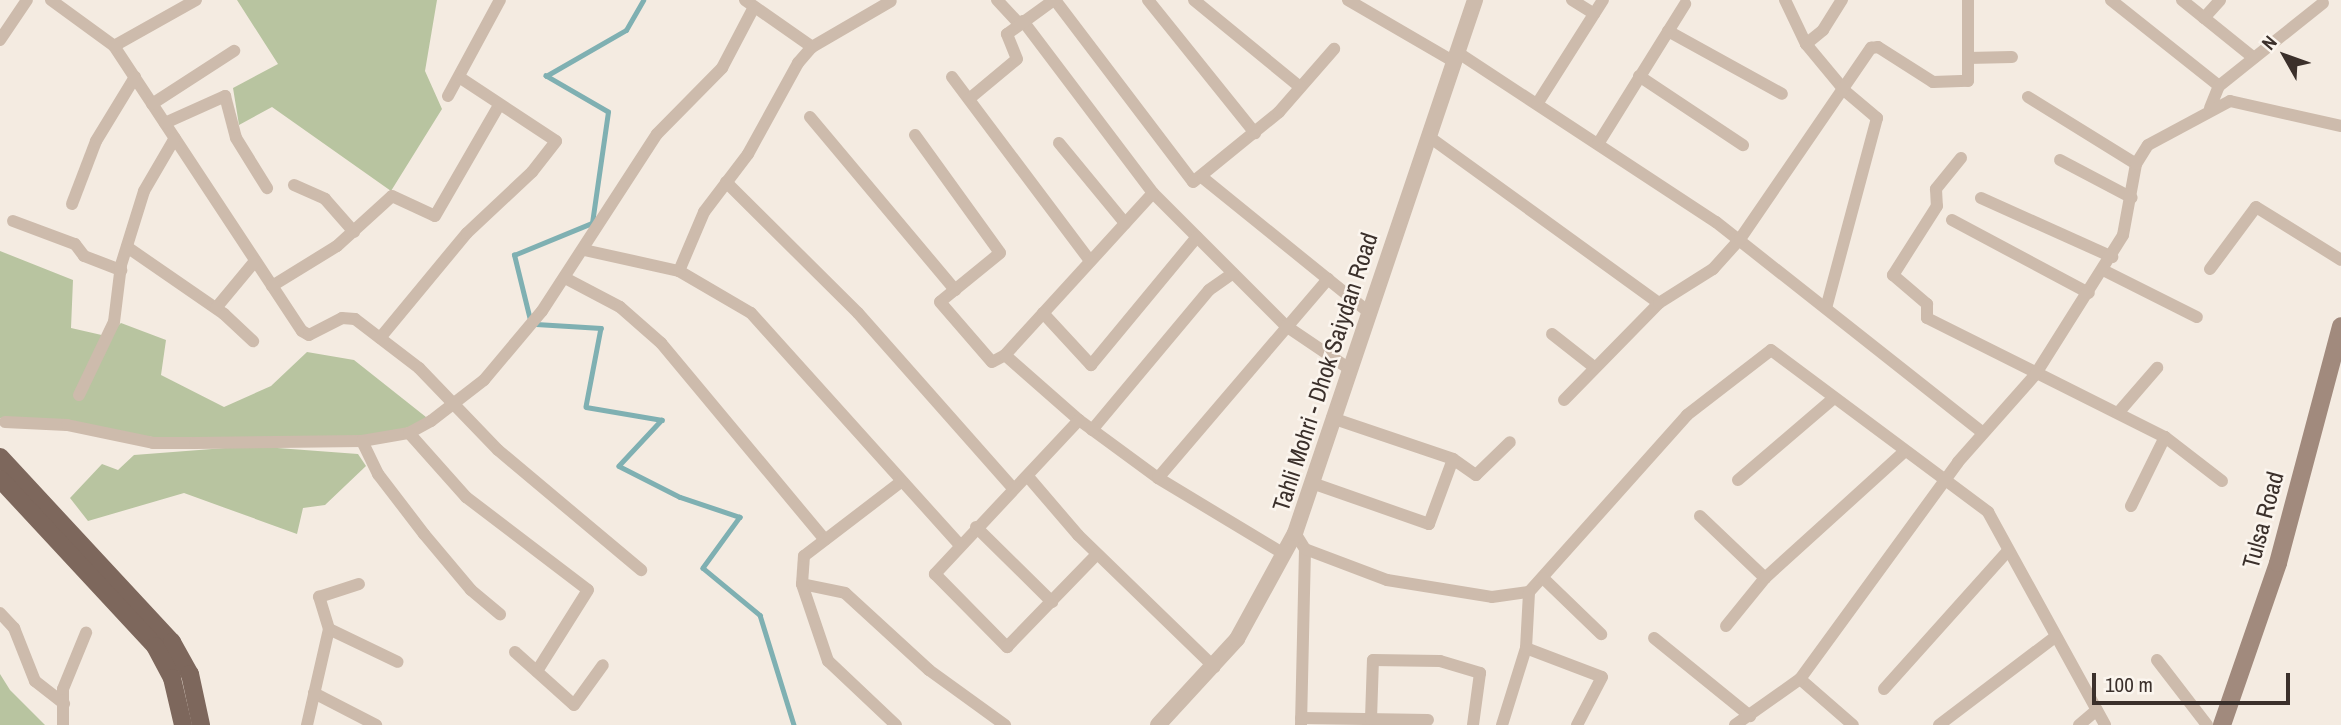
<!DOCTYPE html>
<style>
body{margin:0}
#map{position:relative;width:2341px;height:725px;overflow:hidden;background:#f4ebe1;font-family:"Archivo Narrow",sans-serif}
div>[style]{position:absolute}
.green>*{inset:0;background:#b8c4a0}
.stream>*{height:4.5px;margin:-2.25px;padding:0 2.25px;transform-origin:2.25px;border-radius:2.25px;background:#7fb0b2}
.minor>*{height:12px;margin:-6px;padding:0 6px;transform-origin:6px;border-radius:6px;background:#cdbbac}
.tertiary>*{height:16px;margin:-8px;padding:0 8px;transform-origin:8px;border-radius:8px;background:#cdbbac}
.secondary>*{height:18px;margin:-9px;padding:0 9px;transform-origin:9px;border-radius:9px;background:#a18a7d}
.primary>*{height:18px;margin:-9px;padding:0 9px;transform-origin:9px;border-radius:9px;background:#7d675c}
span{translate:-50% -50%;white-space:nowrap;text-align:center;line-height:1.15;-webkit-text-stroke:5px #fbf5ee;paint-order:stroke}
.street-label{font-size:24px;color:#3b302b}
.north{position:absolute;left:2250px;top:21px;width:70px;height:70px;-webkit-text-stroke:5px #fbf5ee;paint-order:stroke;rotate:310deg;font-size:19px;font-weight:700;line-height:28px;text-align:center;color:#3b302b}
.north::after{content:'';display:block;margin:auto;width:24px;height:32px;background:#3b302b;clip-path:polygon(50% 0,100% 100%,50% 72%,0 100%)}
.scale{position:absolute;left:2092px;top:673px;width:198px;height:32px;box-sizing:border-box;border:4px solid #3b302b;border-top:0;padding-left:9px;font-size:21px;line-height:24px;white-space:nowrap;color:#3b302b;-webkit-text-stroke:5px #fbf5ee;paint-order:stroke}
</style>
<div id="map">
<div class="green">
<i style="clip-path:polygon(237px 0,437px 0,425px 71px,442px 109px,391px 191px,272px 107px,239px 125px,233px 88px,278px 64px)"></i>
<i style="clip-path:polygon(0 251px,73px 280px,71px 328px,106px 336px,121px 323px,166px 340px,161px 375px,224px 407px,271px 386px,307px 352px,354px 360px,431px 421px,373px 437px,160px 438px,0 418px)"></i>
<i style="clip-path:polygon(251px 446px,358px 454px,366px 466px,325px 505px,303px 508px,297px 534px,184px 493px,88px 521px,70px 498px,102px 464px,118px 470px,134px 455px)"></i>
<i style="clip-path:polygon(0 674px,10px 690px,45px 725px,0 725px)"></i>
</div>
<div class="stream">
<i style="left:530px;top:320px;width:67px;rotate:-103.8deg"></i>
<i style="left:514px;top:255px;width:84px;rotate:-22.3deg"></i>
<i style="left:592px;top:223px;width:112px;rotate:-81.8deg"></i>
<i style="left:608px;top:112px;width:72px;rotate:-149.9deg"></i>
<i style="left:546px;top:76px;width:92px;rotate:-29.9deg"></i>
<i style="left:626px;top:30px;width:34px;rotate:-60deg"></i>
<i style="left:536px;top:324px;width:65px;rotate:3.5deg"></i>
<i style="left:601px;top:328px;width:80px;rotate:100.8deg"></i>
<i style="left:586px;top:407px;width:77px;rotate:9.7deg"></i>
<i style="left:662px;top:420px;width:63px;rotate:133.1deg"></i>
<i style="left:619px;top:466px;width:68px;rotate:26.9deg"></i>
<i style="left:680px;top:497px;width:63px;rotate:18.4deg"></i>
<i style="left:740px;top:517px;width:63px;rotate:126deg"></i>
<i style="left:703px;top:568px;width:74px;rotate:39.5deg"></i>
<i style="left:760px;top:615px;width:115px;rotate:72.8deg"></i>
</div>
<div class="minor">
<i style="left:51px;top:0;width:78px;rotate:36.1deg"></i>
<i style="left:114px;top:46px;width:341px;rotate:56.6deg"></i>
<i style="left:302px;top:331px;width:8px;rotate:30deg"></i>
<i style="left:309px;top:335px;width:37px;rotate:-27deg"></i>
<i style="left:342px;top:318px;width:13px;rotate:4deg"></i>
<i style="left:355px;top:319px;width:81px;rotate:37.4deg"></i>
<i style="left:419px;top:368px;width:114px;rotate:46.1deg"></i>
<i style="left:498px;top:450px;width:187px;rotate:40deg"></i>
<i style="left:745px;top:0;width:82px;rotate:35deg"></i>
<i style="left:997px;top:0;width:33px;rotate:47deg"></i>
<i style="left:1055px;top:0;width:228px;rotate:52.8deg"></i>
<i style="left:1193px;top:182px;width:111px;rotate:-39.1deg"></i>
<i style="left:1279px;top:112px;width:84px;rotate:-48.9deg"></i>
<i style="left:1148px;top:0;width:171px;rotate:51.2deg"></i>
<i style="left:1194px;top:0;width:137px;rotate:39.4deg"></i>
<i style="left:1348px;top:0;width:121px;rotate:30.2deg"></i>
<i style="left:1572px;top:0;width:26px;rotate:32deg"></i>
<i style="left:1785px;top:0;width:49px;rotate:64.5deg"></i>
<i style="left:1806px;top:44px;width:61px;rotate:50.3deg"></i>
<i style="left:1845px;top:91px;width:42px;rotate:40.2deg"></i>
<i style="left:1877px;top:118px;width:197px;rotate:105deg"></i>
<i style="left:2111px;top:0;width:138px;rotate:38.5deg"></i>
<i style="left:2182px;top:0;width:92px;rotate:38.9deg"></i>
<i style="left:2204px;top:18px;width:24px;rotate:-48deg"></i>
<i style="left:1023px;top:21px;width:216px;rotate:52.9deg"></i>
<i style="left:1153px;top:193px;width:188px;rotate:45deg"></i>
<i style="left:1286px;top:326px;width:75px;rotate:34.1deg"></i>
<i style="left:1668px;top:31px;width:130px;rotate:28.9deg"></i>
<i style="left:0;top:40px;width:48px;rotate:-56deg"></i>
<i style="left:1806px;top:44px;width:22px;rotate:-39deg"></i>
<i style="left:1823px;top:30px;width:36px;rotate:-58deg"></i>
<i style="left:114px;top:46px;width:94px;rotate:-29.3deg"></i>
<i style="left:1457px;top:52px;width:310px;rotate:33.3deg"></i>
<i style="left:1716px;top:222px;width:340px;rotate:38.3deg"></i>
<i style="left:1968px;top:58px;width:44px;rotate:-1.3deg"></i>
<i style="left:1639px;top:76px;width:125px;rotate:33.6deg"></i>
<i style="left:952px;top:77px;width:230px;rotate:53.1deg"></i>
<i style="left:448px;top:96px;width:109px;rotate:-61.6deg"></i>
<i style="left:2028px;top:97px;width:127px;rotate:31.8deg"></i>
<i style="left:969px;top:99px;width:62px;rotate:-39.8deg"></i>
<i style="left:1017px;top:59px;width:27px;rotate:-112deg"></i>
<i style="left:1007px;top:34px;width:58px;rotate:-35.9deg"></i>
<i style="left:152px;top:104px;width:98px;rotate:-32.9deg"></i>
<i style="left:1537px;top:104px;width:123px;rotate:-57.6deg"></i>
<i style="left:2210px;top:108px;width:24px;rotate:-68deg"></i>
<i style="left:2219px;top:86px;width:133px;rotate:-38.6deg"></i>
<i style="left:810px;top:117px;width:226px;rotate:50deg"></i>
<i style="left:165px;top:123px;width:66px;rotate:-24.2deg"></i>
<i style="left:225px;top:96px;width:43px;rotate:75.3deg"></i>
<i style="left:236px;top:138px;width:59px;rotate:58.2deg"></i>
<i style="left:915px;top:135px;width:145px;rotate:54.2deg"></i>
<i style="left:1000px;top:253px;width:77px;rotate:140.8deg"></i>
<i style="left:940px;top:302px;width:79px;rotate:49.1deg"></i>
<i style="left:992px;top:362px;width:15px;rotate:-28deg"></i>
<i style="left:1005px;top:355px;width:219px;rotate:-47.6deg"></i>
<i style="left:1428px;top:136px;width:285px;rotate:35.9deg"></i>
<i style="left:1059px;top:143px;width:104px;rotate:50.5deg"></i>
<i style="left:1598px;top:144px;width:165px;rotate:-58.1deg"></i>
<i style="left:1961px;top:158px;width:40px;rotate:129deg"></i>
<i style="left:1936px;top:189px;width:17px;rotate:87deg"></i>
<i style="left:1937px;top:206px;width:82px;rotate:122.5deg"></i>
<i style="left:1893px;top:275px;width:45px;rotate:40.5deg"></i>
<i style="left:1927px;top:304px;width:14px;rotate:90deg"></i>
<i style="left:1927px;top:318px;width:266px;rotate:26.6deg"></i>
<i style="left:2165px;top:437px;width:72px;rotate:37.7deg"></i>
<i style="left:2060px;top:160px;width:81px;rotate:27.8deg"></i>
<i style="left:1203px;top:178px;width:211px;rotate:39deg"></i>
<i style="left:726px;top:182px;width:186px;rotate:44.8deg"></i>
<i style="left:858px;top:313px;width:234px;rotate:48.5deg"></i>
<i style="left:294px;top:185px;width:34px;rotate:24deg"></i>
<i style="left:325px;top:199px;width:44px;rotate:48.7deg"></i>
<i style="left:1981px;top:198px;width:144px;rotate:24.2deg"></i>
<i style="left:72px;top:204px;width:67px;rotate:-69.1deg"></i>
<i style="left:96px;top:141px;width:75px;rotate:-58.6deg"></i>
<i style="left:1952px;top:220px;width:155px;rotate:28.1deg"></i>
<i style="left:13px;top:221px;width:66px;rotate:20.4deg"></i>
<i style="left:75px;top:244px;width:15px;rotate:53deg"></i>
<i style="left:84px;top:256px;width:40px;rotate:21deg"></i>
<i style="left:127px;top:247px;width:118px;rotate:34.6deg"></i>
<i style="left:224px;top:314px;width:40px;rotate:43deg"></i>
<i style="left:584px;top:250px;width:97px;rotate:12.5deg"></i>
<i style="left:679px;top:271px;width:83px;rotate:30.3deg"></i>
<i style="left:751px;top:313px;width:311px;rotate:48deg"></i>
<i style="left:2210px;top:269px;width:77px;rotate:-53.4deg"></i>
<i style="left:2256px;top:207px;width:100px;rotate:31.9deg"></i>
<i style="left:2103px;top:270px;width:105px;rotate:26.6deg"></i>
<i style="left:679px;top:271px;width:64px;rotate:-67deg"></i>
<i style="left:704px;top:212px;width:73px;rotate:-52.8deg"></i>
<i style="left:748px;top:154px;width:104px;rotate:-61.2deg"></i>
<i style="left:798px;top:63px;width:21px;rotate:-49deg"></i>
<i style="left:812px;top:47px;width:91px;rotate:-30.2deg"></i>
<i style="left:565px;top:278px;width:62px;rotate:27.8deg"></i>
<i style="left:620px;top:307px;width:55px;rotate:41.3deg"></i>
<i style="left:661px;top:343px;width:256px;rotate:50.2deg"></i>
<i style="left:272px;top:286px;width:76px;rotate:-31.6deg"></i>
<i style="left:337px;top:246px;width:74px;rotate:-42.3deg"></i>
<i style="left:392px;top:196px;width:47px;rotate:24.9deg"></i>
<i style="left:435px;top:216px;width:126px;rotate:-60deg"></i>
<i style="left:216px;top:308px;width:61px;rotate:-50.3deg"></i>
<i style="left:1043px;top:313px;width:71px;rotate:47.3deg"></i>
<i style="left:1091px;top:365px;width:166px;rotate:-50.4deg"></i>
<i style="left:1552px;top:334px;width:53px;rotate:38.2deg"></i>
<i style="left:380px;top:338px;width:136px;rotate:-50.4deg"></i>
<i style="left:467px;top:233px;width:89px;rotate:-43.2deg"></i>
<i style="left:532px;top:172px;width:39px;rotate:-52deg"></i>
<i style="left:556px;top:141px;width:113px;rotate:-146.6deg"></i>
<i style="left:1005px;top:355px;width:98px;rotate:41.3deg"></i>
<i style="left:1079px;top:420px;width:98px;rotate:36.3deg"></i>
<i style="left:1158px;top:478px;width:147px;rotate:31.1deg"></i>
<i style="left:79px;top:395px;width:81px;rotate:-64.4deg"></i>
<i style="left:114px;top:322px;width:57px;rotate:-83deg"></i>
<i style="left:121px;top:265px;width:77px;rotate:-72.7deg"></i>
<i style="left:144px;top:191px;width:61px;rotate:-59.7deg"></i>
<i style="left:1564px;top:400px;width:136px;rotate:-45.6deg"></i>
<i style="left:1659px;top:303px;width:64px;rotate:-32.2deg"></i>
<i style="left:1713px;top:269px;width:40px;rotate:-48deg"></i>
<i style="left:1740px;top:239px;width:232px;rotate:-55.6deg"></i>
<i style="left:1871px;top:48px;width:7px;rotate:-8deg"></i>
<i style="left:1878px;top:47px;width:65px;rotate:32.5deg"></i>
<i style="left:1933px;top:82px;width:35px;rotate:-2deg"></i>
<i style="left:1968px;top:81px;width:81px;rotate:-90deg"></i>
<i style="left:2118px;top:413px;width:60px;rotate:-49.1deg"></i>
<i style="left:1332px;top:418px;width:128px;rotate:18.7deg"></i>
<i style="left:1453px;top:459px;width:28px;rotate:35deg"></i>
<i style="left:1476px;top:475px;width:47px;rotate:-44.1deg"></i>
<i style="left:1079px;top:420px;width:211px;rotate:133.1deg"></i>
<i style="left:935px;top:574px;width:103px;rotate:45.4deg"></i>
<i style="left:1007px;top:647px;width:129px;rotate:-45.9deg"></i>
<i style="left:5px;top:422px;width:62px;rotate:2.8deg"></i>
<i style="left:67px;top:425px;width:88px;rotate:11.8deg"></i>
<i style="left:153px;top:443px;width:42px"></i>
<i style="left:195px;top:443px;width:167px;rotate:-0.7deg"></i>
<i style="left:362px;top:441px;width:48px;rotate:-9.7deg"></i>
<i style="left:409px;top:433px;width:25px;rotate:-29deg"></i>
<i style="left:431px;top:421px;width:67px;rotate:-37.7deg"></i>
<i style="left:484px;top:380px;width:90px;rotate:-50deg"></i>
<i style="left:542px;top:311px;width:211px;rotate:-57deg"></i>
<i style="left:657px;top:134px;width:93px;rotate:-45.4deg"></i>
<i style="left:722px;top:68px;width:69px;rotate:-62.3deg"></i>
<i style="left:1092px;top:430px;width:182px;rotate:-50.1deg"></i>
<i style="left:1209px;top:290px;width:29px;rotate:-35deg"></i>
<i style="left:409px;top:433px;width:86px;rotate:48.3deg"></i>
<i style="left:466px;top:497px;width:153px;rotate:37.3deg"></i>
<i style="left:588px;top:590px;width:96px;rotate:122.2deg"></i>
<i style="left:362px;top:441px;width:37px;rotate:64deg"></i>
<i style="left:378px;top:474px;width:76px;rotate:52.5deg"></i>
<i style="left:424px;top:534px;width:73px;rotate:50deg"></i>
<i style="left:471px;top:590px;width:38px;rotate:40deg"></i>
<i style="left:1158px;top:478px;width:262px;rotate:-49.5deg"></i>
<i style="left:1030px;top:479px;width:74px;rotate:49.4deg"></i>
<i style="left:1078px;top:535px;width:190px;rotate:44.1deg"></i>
<i style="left:1738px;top:480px;width:126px;rotate:-40.5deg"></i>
<i style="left:1312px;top:483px;width:124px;rotate:19.3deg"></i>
<i style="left:1429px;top:524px;width:69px;rotate:-69.7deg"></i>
<i style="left:2131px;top:506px;width:77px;rotate:-63.8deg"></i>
<i style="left:1700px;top:516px;width:90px;rotate:43.6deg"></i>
<i style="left:976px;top:527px;width:107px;rotate:44.6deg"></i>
<i style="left:1295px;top:533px;width:19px;rotate:58deg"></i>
<i style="left:1305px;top:549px;width:176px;rotate:91.3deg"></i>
<i style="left:1305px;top:549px;width:88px;rotate:20.7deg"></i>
<i style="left:1387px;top:580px;width:106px;rotate:9.2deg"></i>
<i style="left:1492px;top:597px;width:37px;rotate:-8deg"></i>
<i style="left:1529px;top:592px;width:237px;rotate:-48.2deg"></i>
<i style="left:1687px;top:415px;width:106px;rotate:-37.7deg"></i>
<i style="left:1771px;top:350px;width:271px;rotate:36.7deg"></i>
<i style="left:1988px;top:512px;width:243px;rotate:61.2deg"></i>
<i style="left:1543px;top:578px;width:81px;rotate:44deg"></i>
<i style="left:802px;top:584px;width:44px;rotate:11.8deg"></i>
<i style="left:845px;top:593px;width:114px;rotate:42.5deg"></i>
<i style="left:929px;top:670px;width:94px;rotate:35.9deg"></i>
<i style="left:0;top:613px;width:21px;rotate:47deg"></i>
<i style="left:14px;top:628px;width:57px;rotate:68.4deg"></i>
<i style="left:35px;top:681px;width:37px;rotate:38deg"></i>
<i style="left:1726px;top:626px;width:62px;rotate:-50.9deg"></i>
<i style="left:1765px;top:578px;width:189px;rotate:-42.2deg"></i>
<i style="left:329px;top:629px;width:76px;rotate:25.6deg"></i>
<i style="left:1654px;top:638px;width:124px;rotate:39.1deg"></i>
<i style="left:1526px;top:648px;width:81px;rotate:20.9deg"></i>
<i style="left:1602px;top:677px;width:54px;rotate:117.5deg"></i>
<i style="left:515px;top:652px;width:79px;rotate:41.9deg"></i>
<i style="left:574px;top:705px;width:49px;rotate:-54.1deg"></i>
<i style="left:2157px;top:660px;width:82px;rotate:52.4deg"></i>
<i style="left:1800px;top:679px;width:70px;rotate:41deg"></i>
<i style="left:1884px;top:689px;width:186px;rotate:-48.1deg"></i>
<i style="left:314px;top:693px;width:70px;rotate:27.3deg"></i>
<i style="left:1301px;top:718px;width:127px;rotate:0.9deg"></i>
<i style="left:1371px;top:719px;width:59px;rotate:-88.1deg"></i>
<i style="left:1373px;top:660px;width:67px;rotate:0.9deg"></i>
<i style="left:1440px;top:661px;width:42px;rotate:16.7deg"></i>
<i style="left:1480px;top:673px;width:52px;rotate:97.7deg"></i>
<i style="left:63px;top:725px;width:36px;rotate:-90deg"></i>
<i style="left:63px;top:689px;width:61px;rotate:-67.7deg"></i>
<i style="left:307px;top:725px;width:98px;rotate:-77.1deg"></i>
<i style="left:329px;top:629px;width:34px;rotate:-107deg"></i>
<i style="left:319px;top:597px;width:42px;rotate:-18deg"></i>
<i style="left:896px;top:725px;width:93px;rotate:-136.7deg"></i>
<i style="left:828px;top:661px;width:81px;rotate:-108.7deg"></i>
<i style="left:802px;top:584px;width:28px;rotate:-86deg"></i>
<i style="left:804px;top:556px;width:123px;rotate:-37.4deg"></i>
<i style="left:1502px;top:725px;width:81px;rotate:-72.7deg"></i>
<i style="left:1526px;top:648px;width:56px;rotate:-86.9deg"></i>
<i style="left:1735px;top:725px;width:80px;rotate:-35.3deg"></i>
<i style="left:1800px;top:679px;width:268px;rotate:-53.9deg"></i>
<i style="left:1958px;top:462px;width:116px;rotate:-48.5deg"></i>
<i style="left:2035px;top:375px;width:165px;rotate:-57.8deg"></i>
<i style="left:2123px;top:235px;width:72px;rotate:-79.6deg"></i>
<i style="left:2136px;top:164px;width:22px;rotate:-58deg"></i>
<i style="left:2148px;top:145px;width:93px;rotate:-28.2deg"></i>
<i style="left:2230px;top:101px;width:114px;rotate:12.7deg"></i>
<i style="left:1939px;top:725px;width:146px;rotate:-37.2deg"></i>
<i style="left:2079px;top:725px;width:23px;rotate:-40deg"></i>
</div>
<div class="tertiary">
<i style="left:1158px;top:725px;width:117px;rotate:-47.4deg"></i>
<i style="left:1237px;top:639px;width:121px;rotate:-61.3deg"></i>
<i style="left:1295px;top:533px;width:563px;rotate:-71.34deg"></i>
</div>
<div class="secondary">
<i style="left:2222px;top:725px;width:171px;rotate:-70.9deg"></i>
<i style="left:2278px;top:563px;width:245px;rotate:-75.1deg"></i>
</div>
<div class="primary">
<i style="left:0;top:457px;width:253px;rotate:47.1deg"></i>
<i style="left:172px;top:642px;width:37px;rotate:61deg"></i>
<i style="left:190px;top:674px;width:52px;rotate:77.8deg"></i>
<i style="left:0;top:479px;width:228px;rotate:47.1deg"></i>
<i style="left:155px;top:646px;width:36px;rotate:62deg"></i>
<i style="left:172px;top:678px;width:48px;rotate:76.8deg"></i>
</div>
<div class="street-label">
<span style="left:1325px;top:372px;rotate:-72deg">Tahli Mohri - Dhok Saiydan Road</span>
<span style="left:2263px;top:520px;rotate:-75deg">Tulsa Road</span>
</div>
<div class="north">N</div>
<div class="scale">100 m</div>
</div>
